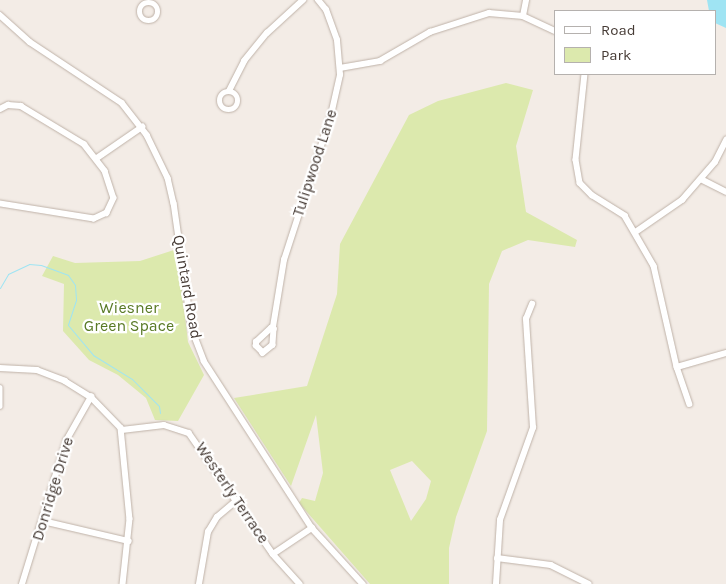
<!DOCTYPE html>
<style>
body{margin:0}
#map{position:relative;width:726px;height:584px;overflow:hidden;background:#f3ece6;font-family:Karla,sans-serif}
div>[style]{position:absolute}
.green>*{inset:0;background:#dce9ad}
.water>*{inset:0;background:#9fe4f3}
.stream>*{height:1px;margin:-0.5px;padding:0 0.5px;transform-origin:0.5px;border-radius:0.5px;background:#9fe4f3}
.roads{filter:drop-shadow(0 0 1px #bfb2a8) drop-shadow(0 0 1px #bfb2a8)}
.street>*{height:5.5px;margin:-2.75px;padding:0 2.75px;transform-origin:2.75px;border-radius:2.75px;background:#fff}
.street>.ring{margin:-2.75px;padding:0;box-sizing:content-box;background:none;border:5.5px solid #fff;border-radius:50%}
span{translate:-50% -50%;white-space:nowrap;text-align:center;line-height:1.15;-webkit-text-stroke:4.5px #fff;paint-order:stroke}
.street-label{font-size:16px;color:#463b35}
.park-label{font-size:16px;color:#597a26}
.legend{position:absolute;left:554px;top:10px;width:162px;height:65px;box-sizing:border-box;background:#fff;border:1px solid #b5b1ae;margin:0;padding:6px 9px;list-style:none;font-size:15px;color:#463b35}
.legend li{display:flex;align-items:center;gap:10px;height:25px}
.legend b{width:25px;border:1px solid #b5b1ae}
</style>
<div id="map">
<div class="green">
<i style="clip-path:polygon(evenodd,506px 83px,533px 90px,516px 146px,526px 212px,577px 240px,575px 247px,528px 240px,502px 251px,489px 284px,487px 431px,456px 517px,449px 548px,449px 584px,370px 584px,299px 503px,302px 498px,315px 501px,323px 473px,316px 415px,291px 486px,234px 398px,307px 386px,337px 294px,340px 244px,409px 115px,438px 101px,506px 83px,412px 461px,431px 481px,426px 499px,411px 521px,390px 470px,412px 461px)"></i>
<i style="clip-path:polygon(177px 249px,188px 342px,204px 375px,178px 421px,155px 420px,146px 398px,118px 375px,89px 360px,63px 331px,64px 284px,42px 276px,53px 256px,75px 263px,140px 261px)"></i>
</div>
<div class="water">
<i style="clip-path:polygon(707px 0,726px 0,726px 28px,715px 23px,715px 11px,709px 11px)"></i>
</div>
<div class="stream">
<i style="left:0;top:288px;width:16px;rotate:-60deg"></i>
<i style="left:8px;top:274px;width:23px;rotate:-25deg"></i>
<i style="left:29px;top:264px;width:12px;rotate:5deg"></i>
<i style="left:41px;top:265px;width:29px;rotate:20deg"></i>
<i style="left:68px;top:275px;width:12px;rotate:55deg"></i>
<i style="left:75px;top:285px;width:15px;rotate:86deg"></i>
<i style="left:76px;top:300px;width:26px;rotate:108deg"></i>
<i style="left:68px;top:325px;width:39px;rotate:50deg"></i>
<i style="left:93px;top:355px;width:46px;rotate:31.6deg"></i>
<i style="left:132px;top:379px;width:38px;rotate:45deg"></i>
<i style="left:159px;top:406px;width:7px;rotate:82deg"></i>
</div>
<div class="roads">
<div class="street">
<i class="ring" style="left:140px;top:3px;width:12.5px;height:12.5px"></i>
<i style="left:0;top:15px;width:40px;rotate:42deg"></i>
<i style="left:30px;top:42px;width:110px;rotate:33.5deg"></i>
<i style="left:122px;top:103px;width:41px;rotate:52deg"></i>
<i style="left:147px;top:135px;width:48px;rotate:64deg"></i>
<i style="left:168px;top:178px;width:26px;rotate:77deg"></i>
<i style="left:174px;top:203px;width:127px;rotate:81.9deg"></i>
<i style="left:192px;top:329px;width:34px;rotate:69deg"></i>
<i style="left:204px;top:361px;width:199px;rotate:57.1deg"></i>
<i style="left:312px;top:528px;width:76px;rotate:47.7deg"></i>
<i style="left:523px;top:16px;width:16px;rotate:-79deg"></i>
<i style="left:340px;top:68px;width:41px;rotate:-9.9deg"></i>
<i style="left:380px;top:61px;width:58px;rotate:-30.1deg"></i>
<i style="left:430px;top:32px;width:62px;rotate:-17.9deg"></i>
<i style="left:489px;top:13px;width:34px;rotate:5deg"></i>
<i style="left:523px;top:16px;width:35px;rotate:25deg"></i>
<i style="left:585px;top:74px;width:86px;rotate:96deg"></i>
<i style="left:576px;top:160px;width:23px;rotate:80deg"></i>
<i style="left:580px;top:183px;width:17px;rotate:45deg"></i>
<i style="left:592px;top:195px;width:39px;rotate:32deg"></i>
<i style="left:625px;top:216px;width:58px;rotate:59.9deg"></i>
<i style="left:654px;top:266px;width:104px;rotate:77.2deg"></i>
<i style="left:677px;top:367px;width:39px;rotate:71deg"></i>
<i style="left:229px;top:91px;width:34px;rotate:-63deg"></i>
<i style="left:244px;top:61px;width:36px;rotate:-51deg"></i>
<i style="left:267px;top:33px;width:49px;rotate:-42.5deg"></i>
<i class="ring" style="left:220px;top:92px;width:12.5px;height:12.5px"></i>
<i style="left:0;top:109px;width:9px;rotate:-27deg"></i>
<i style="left:8px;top:105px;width:13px;rotate:4deg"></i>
<i style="left:21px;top:106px;width:74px;rotate:31.1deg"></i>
<i style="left:84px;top:144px;width:34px;rotate:52deg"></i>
<i style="left:105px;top:171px;width:28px;rotate:72deg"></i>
<i style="left:114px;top:198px;width:17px;rotate:115deg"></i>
<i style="left:107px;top:213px;width:14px;rotate:155deg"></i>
<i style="left:94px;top:219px;width:95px;rotate:-170.9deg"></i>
<i style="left:97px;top:158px;width:55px;rotate:-34.6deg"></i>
<i style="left:701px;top:179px;width:28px;rotate:27deg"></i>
<i style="left:637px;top:231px;width:55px;rotate:-34.6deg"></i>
<i style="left:682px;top:200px;width:50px;rotate:-49deg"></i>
<i style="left:715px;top:162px;width:25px;rotate:-63deg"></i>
<i style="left:273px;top:327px;width:68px;rotate:-80.7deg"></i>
<i style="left:284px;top:260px;width:152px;rotate:-72deg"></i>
<i style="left:331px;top:115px;width:41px;rotate:-77.3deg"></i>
<i style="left:340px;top:75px;width:35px;rotate:-95deg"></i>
<i style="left:337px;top:40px;width:32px;rotate:-110deg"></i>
<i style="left:326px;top:10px;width:13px;rotate:-129deg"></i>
<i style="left:271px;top:328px;width:3px;rotate:18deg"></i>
<i style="left:274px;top:329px;width:16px;rotate:94deg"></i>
<i style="left:273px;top:345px;width:13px;rotate:141deg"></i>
<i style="left:263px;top:353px;width:10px;rotate:-135deg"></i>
<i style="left:256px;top:346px;width:4px;rotate:-90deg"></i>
<i style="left:256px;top:342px;width:21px;rotate:-43deg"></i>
<i style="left:677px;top:367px;width:51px;rotate:-15.9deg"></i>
<i style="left:0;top:368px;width:37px;rotate:3deg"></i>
<i style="left:37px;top:370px;width:30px;rotate:21deg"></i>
<i style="left:65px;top:381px;width:31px;rotate:32deg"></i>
<i style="left:91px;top:397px;width:43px;rotate:45.9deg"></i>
<i style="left:121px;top:428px;width:91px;rotate:84.4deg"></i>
<i style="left:130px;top:519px;width:65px;rotate:96.1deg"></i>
<i style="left:0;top:388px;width:18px;rotate:90deg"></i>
<i style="left:122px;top:430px;width:42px;rotate:-6.8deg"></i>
<i style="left:164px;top:425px;width:26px;rotate:18deg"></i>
<i style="left:189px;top:433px;width:147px;rotate:55.2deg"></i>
<i style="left:273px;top:554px;width:40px;rotate:48deg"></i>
<i style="left:43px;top:521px;width:88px;rotate:13.1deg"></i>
<i style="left:273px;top:554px;width:47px;rotate:-33.7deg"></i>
<i style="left:497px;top:558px;width:54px;rotate:7.4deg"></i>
<i style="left:551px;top:565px;width:42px;rotate:26.6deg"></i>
<i style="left:22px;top:584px;width:150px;rotate:-72.9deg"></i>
<i style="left:66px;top:441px;width:51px;rotate:-60.4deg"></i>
<i style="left:199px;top:584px;width:53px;rotate:-80.2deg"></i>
<i style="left:208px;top:532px;width:17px;rotate:-59deg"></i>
<i style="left:217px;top:517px;width:26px;rotate:-40deg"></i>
<i style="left:496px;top:584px;width:64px;rotate:-86.4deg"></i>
<i style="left:500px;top:520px;width:98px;rotate:-70.3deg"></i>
<i style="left:533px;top:428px;width:109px;rotate:-93.7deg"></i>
<i style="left:526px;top:319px;width:16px;rotate:-68deg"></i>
</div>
</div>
<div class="street-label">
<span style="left:315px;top:163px;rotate:-72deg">Tulipwood Lane</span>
<span style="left:187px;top:287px;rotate:80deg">Quintard Road</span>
<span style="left:53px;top:489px;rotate:-73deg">Donridge Drive</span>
<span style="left:232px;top:493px;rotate:56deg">Westerly Terrace</span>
</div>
<div class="park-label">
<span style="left:129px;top:317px">Wiesner<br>Green Space</span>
</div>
<ul class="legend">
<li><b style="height:6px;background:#fff"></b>Road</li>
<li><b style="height:14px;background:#dce9ad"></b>Park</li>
</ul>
</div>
